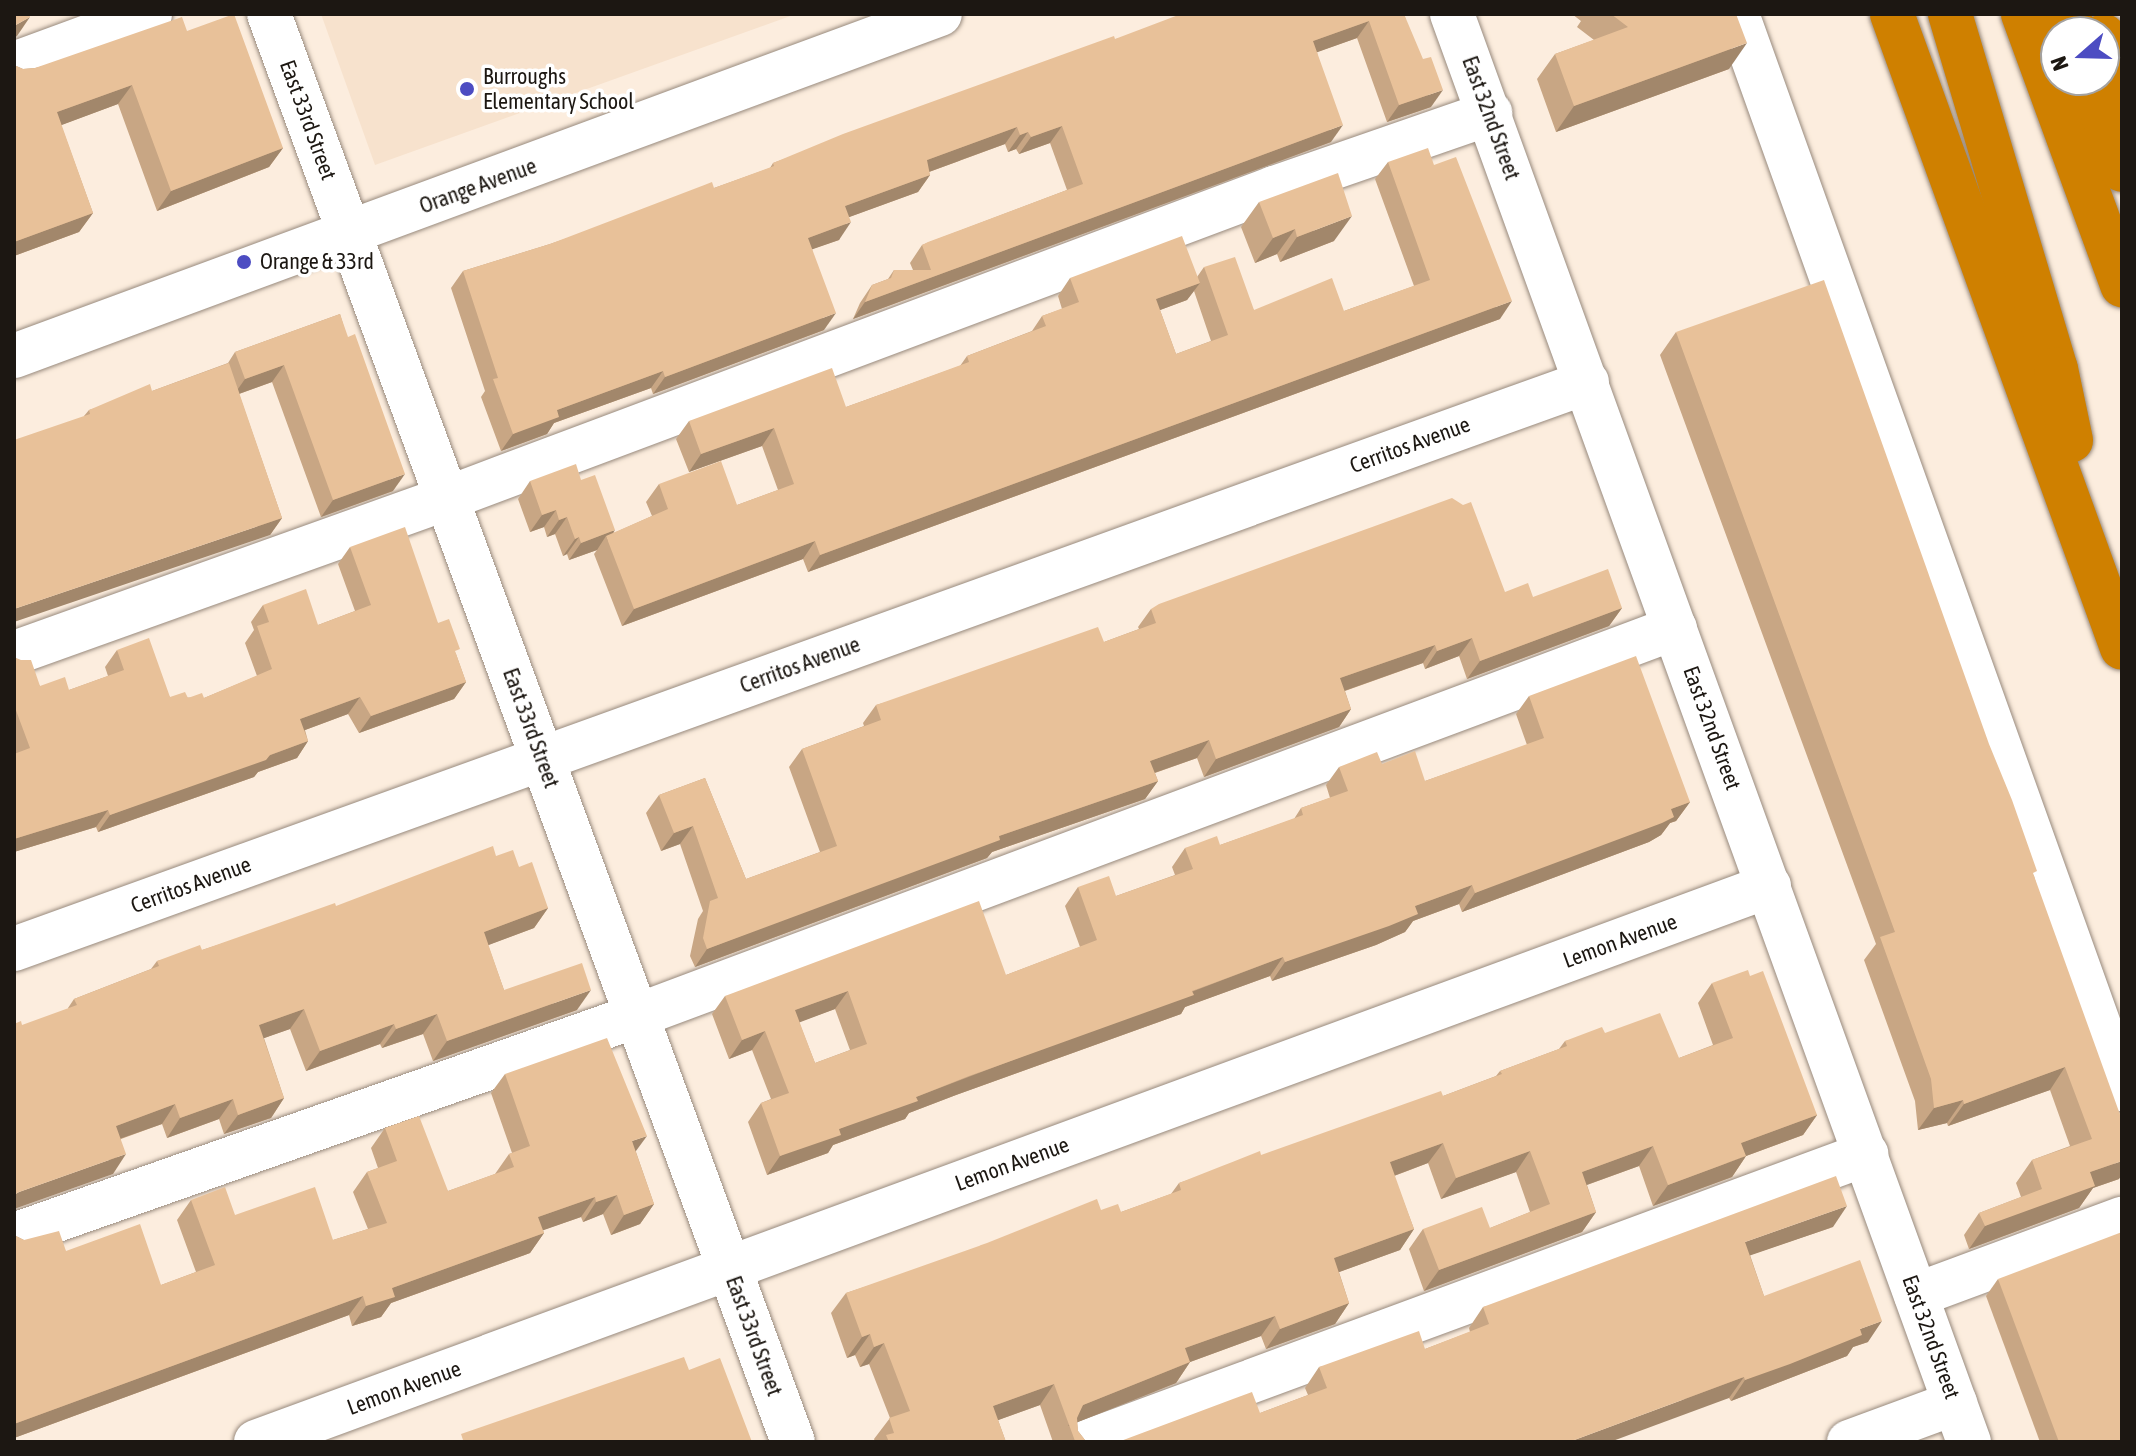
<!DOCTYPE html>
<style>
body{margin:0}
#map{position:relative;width:2136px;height:1456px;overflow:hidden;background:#fcedde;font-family:"Asap Condensed",sans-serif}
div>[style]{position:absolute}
.built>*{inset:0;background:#f7e2cd}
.roads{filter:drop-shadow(0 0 2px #988a7d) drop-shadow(0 0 2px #988a7d)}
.minor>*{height:44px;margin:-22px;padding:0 22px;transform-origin:22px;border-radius:22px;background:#fff}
.highway>*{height:44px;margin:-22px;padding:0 22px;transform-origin:22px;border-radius:22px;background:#cf8000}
.wall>*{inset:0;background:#c8a684}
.shaded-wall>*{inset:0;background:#a2876b}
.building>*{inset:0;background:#e8c199}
.dots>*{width:22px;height:22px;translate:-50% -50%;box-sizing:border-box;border:4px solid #fff;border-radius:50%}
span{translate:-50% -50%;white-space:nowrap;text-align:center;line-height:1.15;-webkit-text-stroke:7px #fff;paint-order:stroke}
.poi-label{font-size:22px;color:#1c1712}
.left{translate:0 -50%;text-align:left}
.street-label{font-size:22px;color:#1c1712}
.frame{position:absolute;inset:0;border:16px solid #1c1712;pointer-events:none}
.north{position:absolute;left:2040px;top:16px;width:80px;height:80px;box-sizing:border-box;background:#fff;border:2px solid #a4a2a0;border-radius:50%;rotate:250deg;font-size:22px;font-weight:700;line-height:32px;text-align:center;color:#1c1712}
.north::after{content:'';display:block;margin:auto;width:28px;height:36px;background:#4c4cc2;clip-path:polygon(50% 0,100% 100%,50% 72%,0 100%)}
</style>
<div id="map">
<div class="built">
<i style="clip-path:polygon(321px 14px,796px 14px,375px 165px)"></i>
</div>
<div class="roads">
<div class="minor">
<i style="left:269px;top:14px;width:1521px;rotate:69.85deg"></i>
<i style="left:1452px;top:14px;width:1519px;rotate:70.1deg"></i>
<i style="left:1737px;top:14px;width:1142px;rotate:70.3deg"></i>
<i style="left:14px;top:64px;width:145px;rotate:-20.2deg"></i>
<i style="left:14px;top:356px;width:987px;rotate:-20.27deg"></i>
<i style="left:14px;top:653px;width:461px;rotate:-19.7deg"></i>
<i style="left:448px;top:498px;width:882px;rotate:-20.57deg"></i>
<i style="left:1274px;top:188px;width:229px;rotate:-19.1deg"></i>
<i style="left:14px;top:949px;width:1672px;rotate:-19.82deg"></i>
<i style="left:14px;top:1235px;width:659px;rotate:-19.4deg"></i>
<i style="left:636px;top:1016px;width:1109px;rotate:-20.48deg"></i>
<i style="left:1916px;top:1295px;width:220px;rotate:-20.3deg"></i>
<i style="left:256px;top:1442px;width:1612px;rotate:-20.18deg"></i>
<i style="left:1087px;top:1442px;width:831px;rotate:-20.29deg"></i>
<i style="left:1849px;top:1442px;width:113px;rotate:-20.2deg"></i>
</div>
<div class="highway">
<i style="left:1892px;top:14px;width:674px;rotate:70.06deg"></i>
<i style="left:1950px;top:14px;width:370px;rotate:73.4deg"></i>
<i style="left:2056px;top:369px;width:73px;rotate:78.1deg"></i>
<i style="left:2023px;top:14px;width:289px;rotate:69.9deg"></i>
<i style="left:2068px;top:14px;width:19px;rotate:72deg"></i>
<i style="left:2104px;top:36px;width:53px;rotate:70.2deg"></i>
<i style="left:2091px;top:80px;width:95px;rotate:71deg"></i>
</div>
</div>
<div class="wall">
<i style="clip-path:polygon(1404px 14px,1431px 107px,1387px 122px,1357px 38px,1317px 52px,1331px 142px,853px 319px,860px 303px,872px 285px,888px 279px,894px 270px,913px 270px,910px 263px,922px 245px,1067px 190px,1050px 143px,1019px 154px,1016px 149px,1008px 152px,1005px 144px,929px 172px,930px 175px,918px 192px,849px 217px,839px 240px,812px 249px,824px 330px,653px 394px,651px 388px,554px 423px,547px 434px,501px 451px,481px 397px,485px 391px,451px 288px,463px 271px,550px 244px,714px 188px,770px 168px,773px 163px,1115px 39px)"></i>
<i style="clip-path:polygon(1572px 14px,1736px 14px,1729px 69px,1556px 132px,1537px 79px,1555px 54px,1594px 40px,1577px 27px,1581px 21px)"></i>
<i style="clip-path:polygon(187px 31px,283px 148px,269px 167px,157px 211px,118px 104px,61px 125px,93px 213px,79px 232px,14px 256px,14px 65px,23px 69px,35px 68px)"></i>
<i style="clip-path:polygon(evenodd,1388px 162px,1434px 165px,1500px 319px,808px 572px,803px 559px,622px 626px,594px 554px,597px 550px,569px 560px,567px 554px,563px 556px,555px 534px,547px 537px,544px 527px,530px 532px,518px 499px,530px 481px,581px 480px,614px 533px,652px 516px,646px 502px,659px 484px,737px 505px,778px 490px,762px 446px,689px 472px,676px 439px,689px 421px,846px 407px,960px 366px,967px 356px,1032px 331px,1042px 316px,1062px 309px,1058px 296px,1070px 278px,1197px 277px,1204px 267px,1254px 310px,1344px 311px,1414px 286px,1375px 179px,1388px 162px,1194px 291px,1211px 341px,1176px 354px,1160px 310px,1187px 300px,1194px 291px)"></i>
<i style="clip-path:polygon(1259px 202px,1334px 241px,1280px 262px,1277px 254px,1255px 263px,1241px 227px)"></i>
<i style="clip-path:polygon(340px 314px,393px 491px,321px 517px,272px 382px,239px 394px,282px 518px,270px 535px,84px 416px,89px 410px,152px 391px,228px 363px,235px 352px)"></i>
<i style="clip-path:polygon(1676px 332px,2034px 876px,2119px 1179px,2093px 1188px,2079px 1208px,1969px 1249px,1964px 1235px,1979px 1213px,2021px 1197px,2016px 1183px,2032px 1160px,2070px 1146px,2050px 1090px,1948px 1126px,1947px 1123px,1918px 1130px,1915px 1101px,1864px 960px,1876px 944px,1660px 355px)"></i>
<i style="clip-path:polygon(350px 547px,438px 623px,456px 654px,466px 682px,454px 699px,359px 733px,348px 714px,305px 730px,308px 741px,297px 758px,258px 772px,254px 777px,98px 832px,96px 827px,14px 852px,14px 657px,40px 686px,69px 690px,108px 676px,105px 667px,117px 650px,170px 697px,204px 698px,257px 676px,245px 643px,254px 630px,251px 622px,263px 605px,318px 625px,355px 611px,338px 564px)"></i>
<i style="clip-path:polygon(1505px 592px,1533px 597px,1622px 608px,1609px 626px,1467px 679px,1459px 656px,1425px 669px,1423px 663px,1345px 691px,1351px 709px,1339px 727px,1204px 777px,1197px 758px,1155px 773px,1158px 781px,1145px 799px,992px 852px,987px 858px,695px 967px,690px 956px,698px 919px,703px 911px,680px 844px,661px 851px,646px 813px,659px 795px,705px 778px,746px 879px,820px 852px,789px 767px,802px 749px,864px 726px,863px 723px,876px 705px,1104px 642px,1139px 629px,1138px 627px,1151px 609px)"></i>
<i style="clip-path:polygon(evenodd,1529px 696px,1690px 802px,1676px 821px,1670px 823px,1661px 835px,1649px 842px,1462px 912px,1459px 904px,1413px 921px,1405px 932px,1376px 945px,1272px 981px,1270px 976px,1198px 1002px,1185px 1007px,1181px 1014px,956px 1095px,909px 1113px,905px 1119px,833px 1145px,828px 1153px,767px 1175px,748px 1122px,761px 1103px,771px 1099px,752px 1050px,729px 1059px,712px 1014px,725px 996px,1006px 975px,1080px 947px,1065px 906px,1078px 887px,1116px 896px,1175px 875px,1172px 867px,1185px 848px,1220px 845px,1294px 819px,1301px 808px,1330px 798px,1326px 785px,1339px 767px,1382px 764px,1425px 781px,1527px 745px,1516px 714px,1529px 696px,835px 1009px,850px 1050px,815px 1063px,799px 1022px,835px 1009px)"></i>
<i style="clip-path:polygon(496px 856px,519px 867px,548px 908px,534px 928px,488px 945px,504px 990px,577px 1010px,433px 1061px,423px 1034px,382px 1048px,380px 1044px,306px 1071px,290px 1029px,264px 1038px,284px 1098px,271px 1118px,224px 1134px,219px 1119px,167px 1138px,162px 1124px,121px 1139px,113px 1174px,68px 1008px,74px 999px,151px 969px,157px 961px,202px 950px)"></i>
<i style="clip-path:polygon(1712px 983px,1817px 1115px,1803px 1135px,1746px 1156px,1732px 1177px,1653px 1206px,1639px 1166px,1587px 1185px,1596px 1212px,1582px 1232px,1424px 1291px,1409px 1249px,1423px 1229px,1490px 1228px,1530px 1212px,1516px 1172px,1441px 1199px,1428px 1163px,1394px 1176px,1414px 1229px,1400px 1250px,1339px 1272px,1349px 1303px,1335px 1324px,1266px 1349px,1261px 1336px,1190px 1362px,1176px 1383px,1077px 1422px,1078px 1431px,1085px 1440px,1089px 1442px,1053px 1442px,1040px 1405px,998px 1420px,1006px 1442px,875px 1442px,874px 1439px,890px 1418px,869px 1364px,860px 1367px,855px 1355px,847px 1358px,831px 1313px,846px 1293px,1101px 1210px,1121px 1212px,1171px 1194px,1179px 1183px,1443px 1096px,1496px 1076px,1500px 1071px,1559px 1049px,1565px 1041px,1605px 1033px,1679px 1058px,1713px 1045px,1698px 1003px)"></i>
<i style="clip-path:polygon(505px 1074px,636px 1152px,654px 1204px,640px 1224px,611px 1235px,603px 1214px,583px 1222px,581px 1217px,543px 1230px,544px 1233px,530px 1253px,391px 1303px,381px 1317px,352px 1326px,349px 1315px,14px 1438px,14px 1235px,24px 1240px,66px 1251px,161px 1285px,196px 1272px,177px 1220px,191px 1200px,235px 1215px,333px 1240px,368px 1229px,353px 1192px,367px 1172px,378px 1168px,371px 1148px,385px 1128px,448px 1191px,495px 1174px,509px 1154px,512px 1153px,491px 1093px)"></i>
<i style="clip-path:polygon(1833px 1227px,1750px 1255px,1764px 1296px,1868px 1342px,1853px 1347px,1847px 1356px,1731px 1401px,1729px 1398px,1260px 1413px,1308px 1395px,1305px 1388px,1319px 1367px,1425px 1349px,1470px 1332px,1469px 1328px,1483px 1307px)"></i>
<i style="clip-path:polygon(1998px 1279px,2122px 1442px,2040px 1442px,1986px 1296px)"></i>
</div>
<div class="shaded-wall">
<i style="clip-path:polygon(30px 17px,17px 36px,14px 38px,14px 26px)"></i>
<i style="clip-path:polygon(1369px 21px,1357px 38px,1301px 58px,1313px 41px)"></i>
<i style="clip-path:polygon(1747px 43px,1729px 69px,1556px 132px,1574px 106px)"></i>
<i style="clip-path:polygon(132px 85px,118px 104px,43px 132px,57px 112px)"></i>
<i style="clip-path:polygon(1443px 90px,1431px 107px,1387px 122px,1399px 105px)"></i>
<i style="clip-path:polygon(1343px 125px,1331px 142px,853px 319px,865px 302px)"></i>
<i style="clip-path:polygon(1062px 126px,1050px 143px,1019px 154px,1031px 137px)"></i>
<i style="clip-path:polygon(1017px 127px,1005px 144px,915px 177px,927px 160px)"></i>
<i style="clip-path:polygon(1028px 132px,1016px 149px,1008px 152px,1020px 135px)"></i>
<i style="clip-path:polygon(283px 148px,269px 167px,157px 211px,171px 191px)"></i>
<i style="clip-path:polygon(930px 175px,918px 192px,833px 223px,845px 206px)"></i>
<i style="clip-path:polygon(93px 213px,79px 232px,14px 256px,14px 242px)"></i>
<i style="clip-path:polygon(1352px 216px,1334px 241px,1280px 262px,1297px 237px)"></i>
<i style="clip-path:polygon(851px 222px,839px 240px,796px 255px,808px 238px)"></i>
<i style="clip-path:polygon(1295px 229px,1277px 254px,1255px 263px,1273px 238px)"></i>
<i style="clip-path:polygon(1200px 283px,1187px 300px,1144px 316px,1156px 299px)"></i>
<i style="clip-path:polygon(1512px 301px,1500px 319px,808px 572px,820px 555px)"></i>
<i style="clip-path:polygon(836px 313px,824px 330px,653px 394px,665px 377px)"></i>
<i style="clip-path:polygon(284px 365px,272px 382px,233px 396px,245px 379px)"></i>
<i style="clip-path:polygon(663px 371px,651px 388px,554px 423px,547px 434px,501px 451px,513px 434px,557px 410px)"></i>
<i style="clip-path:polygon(774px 428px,762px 446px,689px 472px,701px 454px)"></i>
<i style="clip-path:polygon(405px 474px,393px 491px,321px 517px,333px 500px)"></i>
<i style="clip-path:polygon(556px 510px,544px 527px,530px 532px,542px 515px)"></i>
<i style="clip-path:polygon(567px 517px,555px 534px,547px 537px,559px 520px)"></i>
<i style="clip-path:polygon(282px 518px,270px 535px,14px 622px,14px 609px)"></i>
<i style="clip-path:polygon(615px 530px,608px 541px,606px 536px,597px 550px,569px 560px,581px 543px)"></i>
<i style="clip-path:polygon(579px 537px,567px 554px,563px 556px,575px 539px)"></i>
<i style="clip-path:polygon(815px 541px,803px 559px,622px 626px,634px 609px)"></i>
<i style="clip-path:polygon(1622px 608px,1609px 626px,1467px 679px,1480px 661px)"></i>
<i style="clip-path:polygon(1472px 638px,1459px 656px,1425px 669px,1437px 651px)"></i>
<i style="clip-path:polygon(1435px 645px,1423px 663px,1327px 697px,1340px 678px)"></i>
<i style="clip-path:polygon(466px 682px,454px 699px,359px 733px,371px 716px)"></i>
<i style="clip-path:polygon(360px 697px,348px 714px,289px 736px,300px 719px)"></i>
<i style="clip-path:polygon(1351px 709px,1339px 727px,1204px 777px,1216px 759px)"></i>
<i style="clip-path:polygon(1209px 740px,1197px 758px,1137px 779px,1150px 761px)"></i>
<i style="clip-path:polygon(308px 741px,297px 758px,258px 772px,254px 777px,98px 832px,110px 815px)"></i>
<i style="clip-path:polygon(1158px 781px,1145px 799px,992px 852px,987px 858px,695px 967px,707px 949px,999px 836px)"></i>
<i style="clip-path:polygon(1690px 802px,1676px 821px,1670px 823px,1661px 835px,1649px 842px,1462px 912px,1475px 893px,1671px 809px)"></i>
<i style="clip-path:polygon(108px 810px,96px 827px,14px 852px,14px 839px)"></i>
<i style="clip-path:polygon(693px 826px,680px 844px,661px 851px,674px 833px)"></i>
<i style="clip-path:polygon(1472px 885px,1459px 904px,1413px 921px,1405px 932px,1376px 945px,1272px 981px,1285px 962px,1415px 906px)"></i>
<i style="clip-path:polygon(548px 908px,534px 928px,470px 952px,484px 932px)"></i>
<i style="clip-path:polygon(1283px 957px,1270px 976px,1185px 1007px,1181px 1014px,956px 1095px,909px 1113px,905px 1119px,833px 1145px,828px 1153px,767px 1175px,780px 1156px,839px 1129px,916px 1097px)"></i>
<i style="clip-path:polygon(591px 990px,577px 1010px,433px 1061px,447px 1041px)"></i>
<i style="clip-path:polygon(848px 991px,835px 1009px,782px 1029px,795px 1010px)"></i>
<i style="clip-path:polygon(304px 1009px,290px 1029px,245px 1045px,259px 1025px)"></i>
<i style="clip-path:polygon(437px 1014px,423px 1034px,382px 1048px,396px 1029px)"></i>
<i style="clip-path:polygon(394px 1024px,380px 1044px,306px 1071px,320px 1051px)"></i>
<i style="clip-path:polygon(765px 1031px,752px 1050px,729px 1059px,742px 1040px)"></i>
<i style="clip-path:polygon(2065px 1067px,2050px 1090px,1948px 1126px,1964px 1104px)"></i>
<i style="clip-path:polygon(284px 1098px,271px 1118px,224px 1134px,238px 1115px)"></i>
<i style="clip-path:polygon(233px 1099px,219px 1119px,167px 1138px,180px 1118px)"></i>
<i style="clip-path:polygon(1963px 1100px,1947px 1123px,1918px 1130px,1934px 1108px)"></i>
<i style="clip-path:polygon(175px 1104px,162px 1124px,102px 1145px,116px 1126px)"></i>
<i style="clip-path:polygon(1817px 1115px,1803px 1135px,1727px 1163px,1741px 1143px)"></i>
<i style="clip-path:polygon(647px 1136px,633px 1155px,632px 1141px)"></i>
<i style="clip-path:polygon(1443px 1143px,1428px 1163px,1375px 1183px,1390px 1162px)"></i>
<i style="clip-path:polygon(1653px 1146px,1639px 1166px,1567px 1192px,1582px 1172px)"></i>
<i style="clip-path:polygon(1530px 1151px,1516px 1172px,1441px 1199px,1456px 1178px)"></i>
<i style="clip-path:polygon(126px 1154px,113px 1174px,14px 1209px,14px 1195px,19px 1192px)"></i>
<i style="clip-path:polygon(1746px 1156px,1732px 1177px,1653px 1206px,1668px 1185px)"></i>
<i style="clip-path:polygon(2122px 1161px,2122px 1175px,2119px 1179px,2093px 1188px,2079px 1208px,1969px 1249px,1985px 1226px,2090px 1172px)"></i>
<i style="clip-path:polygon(617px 1195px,603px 1214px,583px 1222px,596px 1202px)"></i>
<i style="clip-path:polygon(595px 1197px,581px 1217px,524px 1237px,538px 1217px)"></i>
<i style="clip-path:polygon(654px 1204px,640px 1224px,611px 1235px,624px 1215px)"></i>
<i style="clip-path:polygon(1847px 1206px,1833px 1227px,1731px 1262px,1745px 1242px)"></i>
<i style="clip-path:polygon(1596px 1212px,1582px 1232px,1424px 1291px,1439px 1270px)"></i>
<i style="clip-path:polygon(1414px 1229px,1400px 1250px,1320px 1279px,1334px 1258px)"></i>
<i style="clip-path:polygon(544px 1233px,530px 1253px,391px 1303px,381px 1317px,352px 1326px,366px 1306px,392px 1288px)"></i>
<i style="clip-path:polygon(363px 1296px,349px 1315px,14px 1438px,14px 1424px)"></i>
<i style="clip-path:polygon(1349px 1303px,1335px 1324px,1266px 1349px,1280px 1329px)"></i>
<i style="clip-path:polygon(1275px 1316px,1261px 1336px,1171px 1369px,1185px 1348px)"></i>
<i style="clip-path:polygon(1882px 1321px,1868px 1342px,1853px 1347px,1847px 1356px,1731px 1401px,1745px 1380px,1860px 1329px)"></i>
<i style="clip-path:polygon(870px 1334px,855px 1355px,847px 1358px,862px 1337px)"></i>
<i style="clip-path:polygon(884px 1343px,869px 1364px,860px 1367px,874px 1347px)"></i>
<i style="clip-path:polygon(1190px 1362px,1176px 1383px,1068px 1426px,1083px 1405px)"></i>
<i style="clip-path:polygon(1744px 1377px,1729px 1398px,1610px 1442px,1569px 1442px)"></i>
<i style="clip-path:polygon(1054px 1384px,1040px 1405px,979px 1427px,993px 1406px)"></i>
</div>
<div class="building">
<i style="clip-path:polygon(14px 14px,29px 14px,30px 17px,14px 26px)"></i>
<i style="clip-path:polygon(234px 14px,283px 148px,171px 191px,132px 85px,57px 112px,93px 213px,14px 242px,14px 65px,23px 69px,35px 68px,182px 17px,187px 31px)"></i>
<i style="clip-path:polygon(1181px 14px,1404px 14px,1423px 59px,1431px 57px,1443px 90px,1399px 105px,1369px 21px,1313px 41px,1343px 125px,865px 302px,872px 285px,891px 278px,894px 270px,931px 270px,922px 245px,928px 242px,1083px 184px,1062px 126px,1031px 137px,1028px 132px,1020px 135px,1017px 127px,927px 160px,930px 175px,845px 206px,851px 222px,808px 238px,836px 313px,665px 377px,663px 371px,557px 410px,559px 417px,513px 434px,493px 379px,498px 378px,463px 271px,550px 244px,712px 182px,714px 188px,774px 166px,773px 163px,843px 134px,1114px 36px,1115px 39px)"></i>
<i style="clip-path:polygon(1611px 14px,1736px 14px,1747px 43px,1574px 106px,1555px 54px,1628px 27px)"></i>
<i style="clip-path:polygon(1428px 148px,1434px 165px,1456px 157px,1512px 301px,820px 555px,815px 541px,634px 609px,606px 536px,668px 509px,659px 484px,721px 461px,737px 505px,794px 484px,774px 428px,701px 454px,689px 421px,832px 368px,846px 407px,969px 362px,967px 356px,1046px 326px,1042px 316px,1079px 302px,1070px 278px,1182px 236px,1200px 283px,1156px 299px,1176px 354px,1228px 335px,1204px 267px,1235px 257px,1254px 310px,1332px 278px,1344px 311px,1430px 280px,1388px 162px)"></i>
<i style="clip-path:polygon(1338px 173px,1352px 216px,1297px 237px,1295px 229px,1273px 238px,1259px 202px)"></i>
<i style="clip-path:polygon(1824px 280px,1989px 744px,2012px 800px,2037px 871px,2033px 873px,2122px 1120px,2122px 1161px,2090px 1172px,2095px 1186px,1985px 1226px,1979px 1213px,2042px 1189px,2032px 1160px,2092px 1139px,2065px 1067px,1964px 1104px,1963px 1100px,1934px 1108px,1931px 1079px,1880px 937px,1895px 932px,1676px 332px)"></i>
<i style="clip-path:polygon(340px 314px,348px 337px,355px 334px,405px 474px,333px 500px,284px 365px,245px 379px,235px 352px)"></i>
<i style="clip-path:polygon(229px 363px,282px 518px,14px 609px,14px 440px,90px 414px,89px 410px,150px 384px,152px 391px)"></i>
<i style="clip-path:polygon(576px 464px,581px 480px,595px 475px,615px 530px,581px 543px,579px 537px,575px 539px,567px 517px,559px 520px,556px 510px,542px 515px,530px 481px)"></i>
<i style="clip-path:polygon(1452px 498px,1463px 505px,1471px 502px,1505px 592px,1528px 583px,1533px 597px,1608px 569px,1622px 608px,1480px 661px,1472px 638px,1437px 651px,1435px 645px,1340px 678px,1351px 709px,1216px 759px,1209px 740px,1150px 761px,1158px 781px,999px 836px,1000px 840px,707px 949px,703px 938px,710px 901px,718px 898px,693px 826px,674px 833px,659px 795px,705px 778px,746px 879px,837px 846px,802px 749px,881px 720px,876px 705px,1098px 627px,1104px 642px,1156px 623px,1151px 609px,1159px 604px)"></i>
<i style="clip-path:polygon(405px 527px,438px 623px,449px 619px,460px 649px,455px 651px,466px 682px,371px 716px,360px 697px,300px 719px,308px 741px,270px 755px,266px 760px,110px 815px,108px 810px,14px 839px,14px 754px,30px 748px,14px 705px,14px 657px,21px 660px,31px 660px,40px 686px,65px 677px,69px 690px,124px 670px,117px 650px,149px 638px,170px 697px,185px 692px,188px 698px,202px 693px,204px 698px,272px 669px,257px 626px,269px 622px,263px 605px,306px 589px,318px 625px,371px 605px,350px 547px)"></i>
<i style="clip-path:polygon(evenodd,1636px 656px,1690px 802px,1671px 809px,1674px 817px,1662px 823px,1475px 893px,1472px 885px,1415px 906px,1418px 914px,1389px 926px,1285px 962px,1283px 957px,1211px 984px,1192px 991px,1194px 995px,969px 1076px,916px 1097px,918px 1101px,839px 1129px,841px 1135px,780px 1156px,761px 1103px,789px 1093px,765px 1031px,742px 1040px,725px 996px,979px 901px,1006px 975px,1097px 940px,1078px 887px,1109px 876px,1116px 896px,1193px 869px,1185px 848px,1217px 836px,1220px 845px,1303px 815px,1301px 808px,1348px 791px,1339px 767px,1377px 752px,1382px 764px,1415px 751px,1425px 781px,1544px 738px,1529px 696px,1636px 656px,848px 991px,867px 1044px,815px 1063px,795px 1010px,848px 991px)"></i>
<i style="clip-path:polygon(493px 846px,496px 856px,513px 850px,519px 867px,532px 862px,548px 908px,484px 932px,504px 990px,582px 963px,591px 990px,447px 1041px,437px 1014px,396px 1029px,394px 1024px,320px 1051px,304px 1009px,259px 1025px,284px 1098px,238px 1115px,233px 1099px,180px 1118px,175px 1104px,116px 1126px,126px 1154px,19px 1192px,14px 1195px,14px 1024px,21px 1021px,22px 1025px,77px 1005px,74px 999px,159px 966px,157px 961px,200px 945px,202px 950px,335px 903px,336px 906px)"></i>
<i style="clip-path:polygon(1748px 970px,1750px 976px,1763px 971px,1817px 1115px,1741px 1143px,1746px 1156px,1668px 1185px,1653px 1146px,1582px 1172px,1596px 1212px,1439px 1270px,1423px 1229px,1482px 1207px,1490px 1228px,1550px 1204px,1530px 1151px,1456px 1178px,1443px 1143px,1390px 1162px,1414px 1229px,1334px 1258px,1349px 1303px,1280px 1329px,1275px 1316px,1185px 1348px,1190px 1362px,1083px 1405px,1077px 1418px,1078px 1431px,1085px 1440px,1089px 1442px,1071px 1442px,1075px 1441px,1054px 1384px,993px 1406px,1006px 1442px,889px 1442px,886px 1435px,894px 1433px,889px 1418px,910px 1411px,884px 1343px,874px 1347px,870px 1334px,862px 1337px,846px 1293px,987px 1243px,1097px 1199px,1101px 1210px,1118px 1204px,1121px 1212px,1181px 1190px,1179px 1183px,1260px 1151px,1261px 1155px,1441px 1091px,1443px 1096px,1502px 1074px,1500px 1071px,1567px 1046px,1565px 1041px,1602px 1027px,1605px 1033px,1660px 1013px,1679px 1058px,1733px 1038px,1712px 983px)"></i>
<i style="clip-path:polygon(607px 1038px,647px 1136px,632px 1141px,654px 1204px,624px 1215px,617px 1195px,596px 1202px,595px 1197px,538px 1217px,544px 1233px,392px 1288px,395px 1297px,366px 1306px,363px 1296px,14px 1424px,14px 1235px,24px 1240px,59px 1231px,66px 1251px,140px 1224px,161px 1285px,215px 1265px,191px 1200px,225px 1187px,235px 1215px,315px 1187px,333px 1240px,387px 1223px,367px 1172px,397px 1161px,385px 1128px,419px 1116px,448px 1191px,514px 1167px,509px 1154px,530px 1146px,505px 1074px)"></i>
<i style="clip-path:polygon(1836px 1176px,1847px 1206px,1745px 1242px,1764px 1296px,1860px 1260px,1882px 1321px,1860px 1329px,1862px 1335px,1790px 1364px,1745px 1380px,1744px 1377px,1569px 1442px,1118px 1442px,1252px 1392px,1260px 1413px,1327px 1388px,1319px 1367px,1419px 1331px,1425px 1349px,1489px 1324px,1483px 1307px)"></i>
<i style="clip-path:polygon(2122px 1232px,2122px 1442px,2059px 1442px,1998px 1279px)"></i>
<i style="clip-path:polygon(684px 1357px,689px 1370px,720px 1358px,752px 1442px,456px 1442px,463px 1440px,461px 1434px)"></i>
</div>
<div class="dots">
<i style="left:467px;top:89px;background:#4c4cc2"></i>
<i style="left:244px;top:262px;background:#4c4cc2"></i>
</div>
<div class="poi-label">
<span class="left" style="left:483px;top:89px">Burroughs<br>Elementary School</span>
<span class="left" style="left:260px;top:262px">Orange &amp; 33rd</span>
</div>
<div class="street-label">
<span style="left:1491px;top:118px;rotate:70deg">East 32nd Street</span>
<span style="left:308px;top:120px;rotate:70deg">East 33rd Street</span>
<span style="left:478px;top:186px;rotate:-20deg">Orange Avenue</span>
<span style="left:1410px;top:445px;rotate:-20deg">Cerritos Avenue</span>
<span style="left:800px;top:665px;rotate:-20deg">Cerritos Avenue</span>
<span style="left:531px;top:728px;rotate:70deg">East 33rd Street</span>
<span style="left:1712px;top:728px;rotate:70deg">East 32nd Street</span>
<span style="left:191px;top:885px;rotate:-20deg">Cerritos Avenue</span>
<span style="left:1620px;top:941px;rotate:-20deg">Lemon Avenue</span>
<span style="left:1012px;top:1164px;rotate:-20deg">Lemon Avenue</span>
<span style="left:754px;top:1336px;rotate:70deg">East 33rd Street</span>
<span style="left:1931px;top:1337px;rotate:70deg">East 32nd Street</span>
<span style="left:404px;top:1388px;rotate:-20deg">Lemon Avenue</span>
</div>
<div class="frame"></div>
<div class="north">N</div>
</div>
